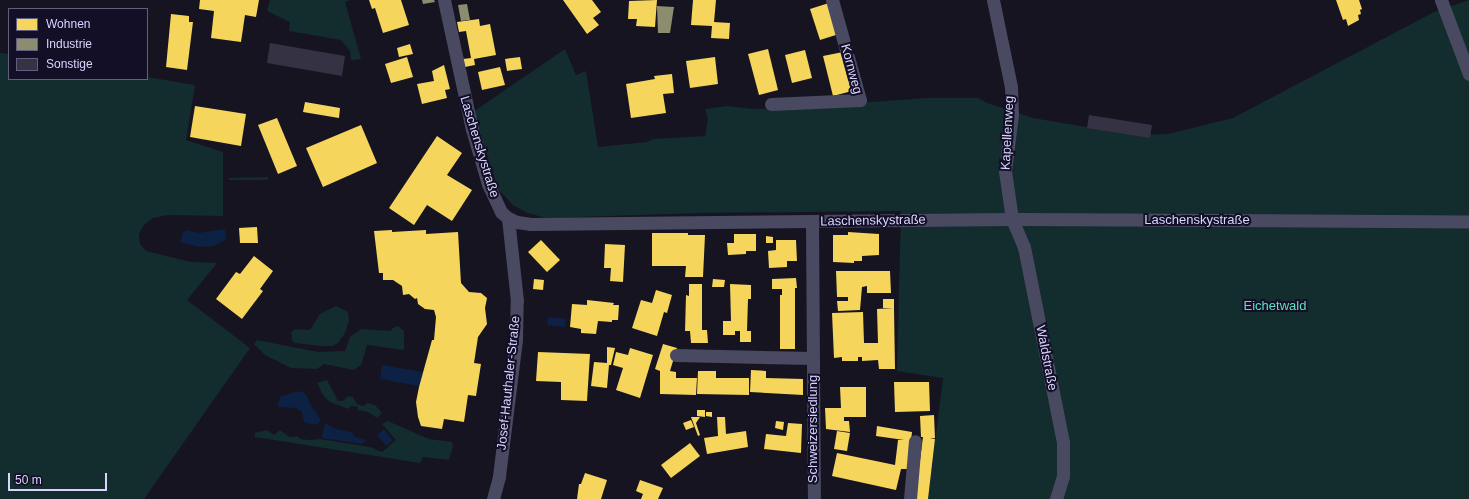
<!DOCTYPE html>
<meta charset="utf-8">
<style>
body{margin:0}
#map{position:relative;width:1469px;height:499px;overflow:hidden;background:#161421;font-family:Arial,sans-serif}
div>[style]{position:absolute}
.green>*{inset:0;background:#132c2d}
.water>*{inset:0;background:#0d2144}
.homes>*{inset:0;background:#f6d55c}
.industry>*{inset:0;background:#8c8c6e}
.building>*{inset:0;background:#343243}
.minor>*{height:13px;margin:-6.5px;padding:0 6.5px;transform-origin:6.5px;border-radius:6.5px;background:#4a4962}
span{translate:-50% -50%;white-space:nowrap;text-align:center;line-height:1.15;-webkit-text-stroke:4px #130f26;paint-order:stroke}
.street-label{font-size:13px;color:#d9d4ff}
.park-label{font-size:13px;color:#5fe0c0}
.legend{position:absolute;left:8px;top:8px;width:140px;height:72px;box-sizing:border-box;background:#130f26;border:1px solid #625e7d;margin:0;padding:5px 7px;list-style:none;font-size:12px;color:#d9d4ff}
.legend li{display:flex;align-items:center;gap:8px;height:20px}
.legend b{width:20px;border:1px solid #625e7d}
.scale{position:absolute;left:8px;top:473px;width:99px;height:18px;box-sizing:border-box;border:2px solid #d9d4ff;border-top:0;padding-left:5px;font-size:12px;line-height:14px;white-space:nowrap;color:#d9d4ff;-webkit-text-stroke:3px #130f26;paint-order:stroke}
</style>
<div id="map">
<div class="green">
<i style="clip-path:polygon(270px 0,350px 0,345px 2px,361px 59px,351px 60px,350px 51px,341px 40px,289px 31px,290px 22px,267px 11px)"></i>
<i style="clip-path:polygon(1469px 0,1469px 499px,928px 499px,943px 378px,897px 371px,901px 211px,701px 213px,547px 218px,527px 213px,513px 205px,498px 189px,473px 112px,565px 49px,576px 75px,586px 71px,598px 147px,647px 142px,653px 139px,705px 136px,708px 118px,705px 109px,727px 106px,754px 109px,788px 108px,927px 98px,978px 98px,987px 103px,1033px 118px,1134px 135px,1168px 134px,1233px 118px,1434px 12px)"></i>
<i style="clip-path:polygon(0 53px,9px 54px,9px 79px,147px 79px,147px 77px,195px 85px,186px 140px,223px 152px,223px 216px,168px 215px,153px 218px,143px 226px,139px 235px,140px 244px,146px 251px,191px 262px,217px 263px,187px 300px,250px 348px,144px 499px,0 499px)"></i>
<i style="clip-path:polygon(268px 177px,268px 180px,229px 180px,229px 178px)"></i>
<i style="clip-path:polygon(336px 306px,348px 312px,349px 320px,345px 333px,338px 343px,332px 346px,321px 346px,295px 343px,292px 340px,291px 332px,295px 329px,310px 330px,320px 314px)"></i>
<i style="clip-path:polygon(398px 326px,404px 331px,404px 350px,367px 345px,361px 365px,354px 370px,324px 364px,317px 369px,291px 368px,265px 355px,254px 344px,257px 340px,318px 352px,345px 351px,350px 337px,361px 329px,390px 331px,393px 328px)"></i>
<i style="clip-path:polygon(327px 380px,338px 401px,343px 401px,348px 396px,353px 397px,357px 404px,360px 405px,364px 406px,367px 403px,375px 405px,382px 413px,377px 418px,368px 412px,358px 410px,358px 407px,350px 406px,349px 409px,330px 402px,323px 395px,317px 383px)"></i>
<i style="clip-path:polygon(388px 421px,429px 439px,452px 442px,453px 447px,449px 460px,423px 457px,420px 463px,255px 437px,255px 433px,267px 430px,274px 435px,280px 430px,288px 436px,293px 437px,298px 436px,300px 439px,310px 440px,320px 439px,370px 447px,382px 452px,396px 440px,382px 424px)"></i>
</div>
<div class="water">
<i style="clip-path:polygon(225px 229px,226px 240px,213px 246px,200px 247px,180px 242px,183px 233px,186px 230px,199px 233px)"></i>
<i style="clip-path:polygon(548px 317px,566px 319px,565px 327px,547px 325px)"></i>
<i style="clip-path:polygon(382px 365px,423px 372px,419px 386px,380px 379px)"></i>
<i style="clip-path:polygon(300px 391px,306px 394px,311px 405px,321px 420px,316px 425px,304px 422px,302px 412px,296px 408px,277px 407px,281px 396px)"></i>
<i style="clip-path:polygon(325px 423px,335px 429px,352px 432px,355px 437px,366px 440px,363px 444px,322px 438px)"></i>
<i style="clip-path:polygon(384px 429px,393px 440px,386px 446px,377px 435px)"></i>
</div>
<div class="homes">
<i style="clip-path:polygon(200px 0,259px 0,256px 17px,245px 15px,241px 42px,211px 38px,214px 11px,199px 9px)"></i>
<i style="clip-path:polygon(369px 0,401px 0,409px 25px,383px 33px,375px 8px,372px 9px)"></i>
<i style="clip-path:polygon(563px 0,592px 0,601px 12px,593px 18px,599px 25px,587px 34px)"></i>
<i style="clip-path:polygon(657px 0,655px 27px,636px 26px,637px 19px,628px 19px,629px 1px)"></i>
<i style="clip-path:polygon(693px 0,716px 0,714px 22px,730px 23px,729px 39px,711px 38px,712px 26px,691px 25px)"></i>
<i style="clip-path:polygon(1336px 0,1359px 0,1362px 9px,1360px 10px,1361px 14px,1358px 15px,1359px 20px,1348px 26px,1346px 19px,1343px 20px)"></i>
<i style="clip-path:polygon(829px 3px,839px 34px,820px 40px,810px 9px)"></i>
<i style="clip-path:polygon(171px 14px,189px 16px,189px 22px,193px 22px,187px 70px,166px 67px)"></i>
<i style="clip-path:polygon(479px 19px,480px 26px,490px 24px,496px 55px,474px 59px,475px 65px,465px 67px,463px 59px,471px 58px,466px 31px,459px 32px,457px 22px)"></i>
<i style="clip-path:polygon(410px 44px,413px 54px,399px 57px,397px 48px)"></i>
<i style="clip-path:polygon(768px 49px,778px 90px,759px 95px,748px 54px)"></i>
<i style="clip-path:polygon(805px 50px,812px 78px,792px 83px,785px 55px)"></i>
<i style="clip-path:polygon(843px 52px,852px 91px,833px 96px,823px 56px)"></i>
<i style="clip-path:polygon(407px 57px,413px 77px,391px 83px,385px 64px)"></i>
<i style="clip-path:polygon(520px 57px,522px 69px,507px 71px,505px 59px)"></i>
<i style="clip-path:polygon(715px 57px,718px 84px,690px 88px,686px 61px)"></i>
<i style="clip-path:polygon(444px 65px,450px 89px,445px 90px,447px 98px,422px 104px,417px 84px,434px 81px,432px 71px)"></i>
<i style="clip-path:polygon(500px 67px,505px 85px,482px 90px,478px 72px)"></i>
<i style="clip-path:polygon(672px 74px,674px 93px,663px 94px,666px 113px,631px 118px,626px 84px,655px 79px,654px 76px)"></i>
<i style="clip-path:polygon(305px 102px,340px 108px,339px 118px,303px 112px)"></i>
<i style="clip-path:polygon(195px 106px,246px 114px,241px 146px,190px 137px)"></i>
<i style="clip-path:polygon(277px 118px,297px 166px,278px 174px,258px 125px)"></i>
<i style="clip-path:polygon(361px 125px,377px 163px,323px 187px,306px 148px)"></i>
<i style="clip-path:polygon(437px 136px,462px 153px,447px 175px,472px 190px,452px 221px,427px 205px,414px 225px,389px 208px)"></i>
<i style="clip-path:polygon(257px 227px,258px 243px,240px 243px,239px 228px)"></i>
<i style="clip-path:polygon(392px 230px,392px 232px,426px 230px,426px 234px,458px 232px,461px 283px,469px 292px,481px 293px,487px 298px,485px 308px,487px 324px,478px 337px,474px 363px,481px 364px,476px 396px,468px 395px,464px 422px,444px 419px,442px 429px,421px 426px,418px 417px,416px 402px,419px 387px,432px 340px,434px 340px,436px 317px,434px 310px,425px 309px,418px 304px,417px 298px,415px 299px,409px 294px,403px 295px,402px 286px,393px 280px,383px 280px,383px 273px,379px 273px,374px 231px)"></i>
<i style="clip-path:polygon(848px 232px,879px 234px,879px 255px,862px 256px,862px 261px,854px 261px,854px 263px,833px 262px,833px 235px,848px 235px)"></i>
<i style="clip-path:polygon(652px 233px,688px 233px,688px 235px,705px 235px,703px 277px,685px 277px,686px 266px,652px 266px)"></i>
<i style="clip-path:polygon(734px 234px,756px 234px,756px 251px,746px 251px,746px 254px,728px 255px,727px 243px,734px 243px)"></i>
<i style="clip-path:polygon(766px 236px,773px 237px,773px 243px,766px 243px)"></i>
<i style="clip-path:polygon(541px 240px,560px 260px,547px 272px,528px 252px)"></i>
<i style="clip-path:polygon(776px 240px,796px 240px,797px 261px,787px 261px,787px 267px,769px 268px,768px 251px,776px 250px)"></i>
<i style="clip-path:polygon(605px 244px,625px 245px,623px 282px,610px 281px,611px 268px,604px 268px)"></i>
<i style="clip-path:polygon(254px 256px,273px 271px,260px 289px,263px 291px,242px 319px,216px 299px,236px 272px,240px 274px)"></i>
<i style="clip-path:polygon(836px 271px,890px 271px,891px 293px,867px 293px,867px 286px,862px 287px,860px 310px,838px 311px,837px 301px,848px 301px,848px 297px,837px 297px)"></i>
<i style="clip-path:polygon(796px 278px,797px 288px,795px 288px,795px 349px,780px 349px,780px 295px,782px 295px,782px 289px,772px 289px,772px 279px)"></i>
<i style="clip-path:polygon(534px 279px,544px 280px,543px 290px,533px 289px)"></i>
<i style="clip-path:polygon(713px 279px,725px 280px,724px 287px,712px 287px)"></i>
<i style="clip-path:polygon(689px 284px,702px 284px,702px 330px,707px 330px,708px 343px,691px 343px,690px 331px,685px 331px,686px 295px,689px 296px)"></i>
<i style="clip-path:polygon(730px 284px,751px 285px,751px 299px,748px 299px,747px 331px,751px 331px,751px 342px,740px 342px,740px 331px,735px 331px,735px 335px,723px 335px,723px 321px,731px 321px)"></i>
<i style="clip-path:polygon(656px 290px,672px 295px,667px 313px,664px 312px,657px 336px,632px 328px,641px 300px,652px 303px)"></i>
<i style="clip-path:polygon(883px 299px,894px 299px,894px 308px,883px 308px)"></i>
<i style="clip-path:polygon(587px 300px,614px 303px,613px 305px,619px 305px,618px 320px,612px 320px,612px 322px,598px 321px,596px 334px,581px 333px,581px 329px,570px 327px,572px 304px,587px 305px)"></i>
<i style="clip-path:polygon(894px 308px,895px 369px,879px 369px,878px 360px,862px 361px,862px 357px,858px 357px,858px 361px,842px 361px,842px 357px,834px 358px,832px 313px,863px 312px,864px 343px,878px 343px,877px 309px)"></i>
<i style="clip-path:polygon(663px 344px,677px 348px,670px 371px,676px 372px,676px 378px,697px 378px,696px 395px,660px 394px,660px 371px,655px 369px)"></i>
<i style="clip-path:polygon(607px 347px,615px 348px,611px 365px,609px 365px,607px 388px,591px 386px,594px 362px,607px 363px)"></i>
<i style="clip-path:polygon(630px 348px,653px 355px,640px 398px,616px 390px,623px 368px,613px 365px,616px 352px,628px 355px)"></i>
<i style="clip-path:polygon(538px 352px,590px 354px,587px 401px,561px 400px,561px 382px,536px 381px)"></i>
<i style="clip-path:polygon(751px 370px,766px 371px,766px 378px,803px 379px,803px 395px,750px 392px)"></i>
<i style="clip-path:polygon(698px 371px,716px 371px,716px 378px,749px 378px,749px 395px,697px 394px)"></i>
<i style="clip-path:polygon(894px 382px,929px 382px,930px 411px,895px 412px)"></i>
<i style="clip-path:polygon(840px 387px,866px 387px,866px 417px,844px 417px,844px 421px,849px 421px,850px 432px,826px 429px,825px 408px,841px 408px)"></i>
<i style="clip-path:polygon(697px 410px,705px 410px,705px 417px,697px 416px)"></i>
<i style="clip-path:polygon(706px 412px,712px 412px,712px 417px,706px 416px)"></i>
<i style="clip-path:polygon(934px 415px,935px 438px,930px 438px,935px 439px,928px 499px,915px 499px,923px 437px,921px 437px,920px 416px)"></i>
<i style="clip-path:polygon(691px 417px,700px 417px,696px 423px,700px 435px,698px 436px)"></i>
<i style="clip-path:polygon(717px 417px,725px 417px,726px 434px,746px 431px,748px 447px,707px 454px,704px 438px,718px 436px)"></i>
<i style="clip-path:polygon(691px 420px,694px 427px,686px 430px,683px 423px)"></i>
<i style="clip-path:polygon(776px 421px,784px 422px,783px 430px,775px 428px)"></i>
<i style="clip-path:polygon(788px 423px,802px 424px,801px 453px,764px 449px,766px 434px,786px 436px)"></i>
<i style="clip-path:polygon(877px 426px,912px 432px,908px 469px,901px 469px,896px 490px,832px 476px,837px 453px,895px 465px,898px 440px,904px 440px,876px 436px)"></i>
<i style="clip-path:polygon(837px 431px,850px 433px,847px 451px,834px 449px)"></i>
<i style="clip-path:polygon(690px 443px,700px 456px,671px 478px,661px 465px)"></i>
<i style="clip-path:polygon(585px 473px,607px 480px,601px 499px,577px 499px,579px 484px,581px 484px)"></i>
<i style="clip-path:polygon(640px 480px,663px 488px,658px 499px,641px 499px,643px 494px,636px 491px)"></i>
</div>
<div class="industry">
<i style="clip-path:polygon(422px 0,434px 0,435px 2px,423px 4px)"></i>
<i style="clip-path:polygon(467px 4px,470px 20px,461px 21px,458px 5px)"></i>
<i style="clip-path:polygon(657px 6px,674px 7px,670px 33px,658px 33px)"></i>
</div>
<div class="building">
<i style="clip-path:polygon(270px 43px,345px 56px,342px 76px,267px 63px)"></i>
<i style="clip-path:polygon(1089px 115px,1152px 125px,1150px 138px,1087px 128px)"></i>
</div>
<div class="minor">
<i style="left:444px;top:0;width:132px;rotate:77.8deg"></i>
<i style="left:472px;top:129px;width:57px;rotate:73.8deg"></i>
<i style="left:488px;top:184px;width:31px;rotate:65deg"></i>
<i style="left:501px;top:212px;width:9px;rotate:41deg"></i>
<i style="left:508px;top:218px;width:10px;rotate:24deg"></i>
<i style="left:517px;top:222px;width:14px;rotate:8deg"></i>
<i style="left:531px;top:224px;width:481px;rotate:-0.6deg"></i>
<i style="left:1012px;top:219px;width:457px;rotate:0.3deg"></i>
<i style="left:993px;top:0;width:89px;rotate:78.3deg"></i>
<i style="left:1011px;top:87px;width:27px;rotate:88deg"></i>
<i style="left:1012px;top:114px;width:57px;rotate:97deg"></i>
<i style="left:1005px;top:171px;width:49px;rotate:81.7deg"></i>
<i style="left:1012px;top:219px;width:30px;rotate:67deg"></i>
<i style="left:1024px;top:247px;width:199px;rotate:78.7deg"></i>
<i style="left:1063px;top:442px;width:34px;rotate:90deg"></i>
<i style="left:1063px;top:476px;width:24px;rotate:107deg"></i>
<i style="left:1441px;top:0;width:79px;rotate:69.3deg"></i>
<i style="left:771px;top:104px;width:89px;rotate:-2.6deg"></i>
<i style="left:860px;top:100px;width:104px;rotate:-105.6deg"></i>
<i style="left:812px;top:222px;width:277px;rotate:89.6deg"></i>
<i style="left:676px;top:355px;width:137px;rotate:1.3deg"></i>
<i style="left:493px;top:499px;width:24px;rotate:-75deg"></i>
<i style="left:499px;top:476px;width:137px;rotate:-82.9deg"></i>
<i style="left:516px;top:340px;width:39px;rotate:-89deg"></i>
<i style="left:517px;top:301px;width:83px;rotate:-96.2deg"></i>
<i style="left:910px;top:499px;width:58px;rotate:-85.1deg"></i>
</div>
<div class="street-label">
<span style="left:851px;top:69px;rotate:75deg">Kornweg</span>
<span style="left:1008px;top:133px;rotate:-87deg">Kapellenweg</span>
<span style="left:479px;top:147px;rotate:73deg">Laschenskystraße</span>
<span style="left:1197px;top:220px">Laschenskystraße</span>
<span style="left:873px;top:221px;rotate:-1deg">Laschenskystraße</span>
<span style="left:1046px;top:358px;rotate:79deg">Waldstraße</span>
<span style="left:509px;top:383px;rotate:-84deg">Josef-Hauthaler-Straße</span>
<span style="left:813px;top:429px;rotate:-90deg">Schweizersiedlung</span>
</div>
<div class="park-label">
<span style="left:1275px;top:306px">Eichetwald</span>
</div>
<ul class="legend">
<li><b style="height:11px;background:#f6d55c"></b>Wohnen</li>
<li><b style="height:11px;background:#8c8c6e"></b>Industrie</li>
<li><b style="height:11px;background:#343243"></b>Sonstige</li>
</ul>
<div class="scale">50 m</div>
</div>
